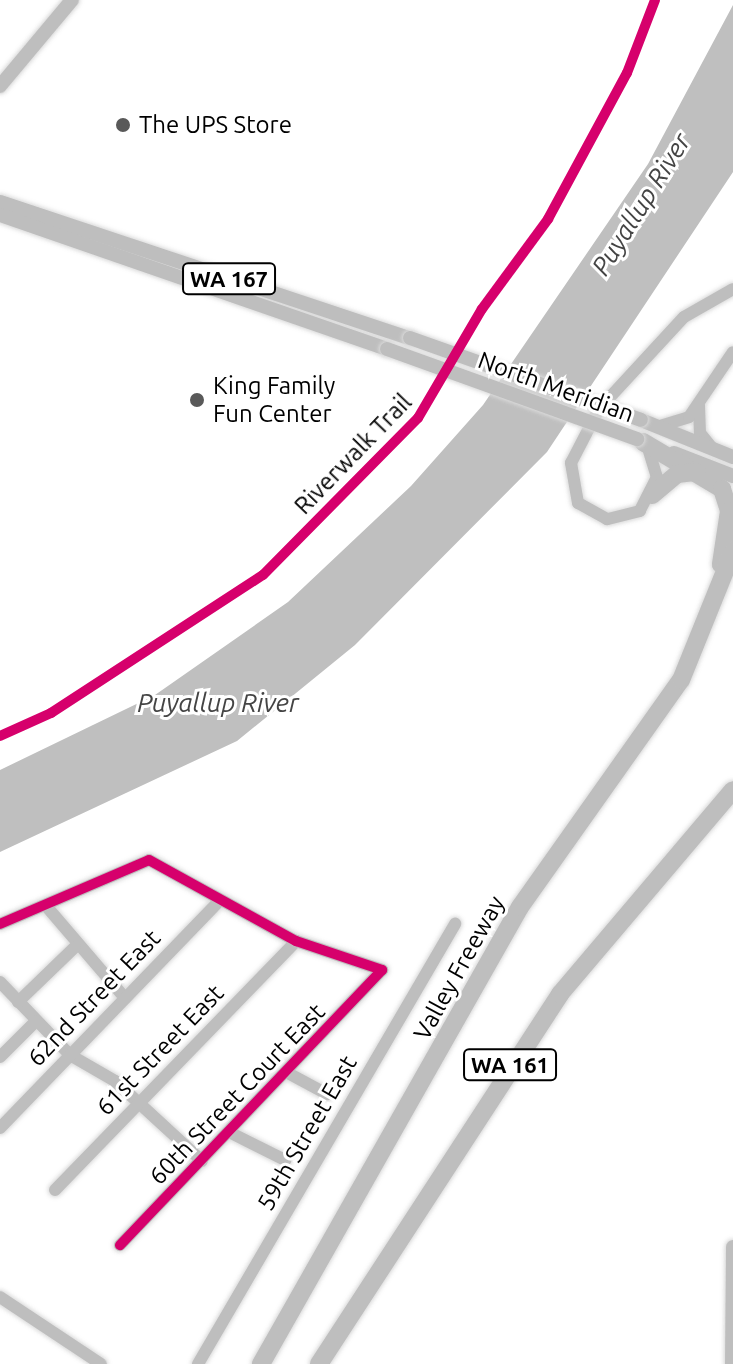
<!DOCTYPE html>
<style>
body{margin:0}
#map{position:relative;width:733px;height:1364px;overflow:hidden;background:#fff;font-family:Ubuntu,sans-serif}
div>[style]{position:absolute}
.water>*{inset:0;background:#bfbfbf}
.roads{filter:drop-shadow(0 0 2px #dbdbdb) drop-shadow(0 0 2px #dbdbdb)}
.minor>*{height:12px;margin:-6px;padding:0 6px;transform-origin:6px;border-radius:6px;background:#bebebe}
.major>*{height:14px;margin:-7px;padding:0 7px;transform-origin:7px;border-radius:7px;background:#bebebe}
.highway>*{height:18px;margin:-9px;padding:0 9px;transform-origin:9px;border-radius:9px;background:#bebebe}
.bridges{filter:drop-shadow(0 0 2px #dbdbdb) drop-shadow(0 0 2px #dbdbdb)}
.major-bridge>*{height:14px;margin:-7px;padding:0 7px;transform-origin:7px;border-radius:7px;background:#bebebe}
.cycleway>*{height:10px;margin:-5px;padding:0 5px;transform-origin:5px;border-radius:5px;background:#d6006c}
.dots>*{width:22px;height:22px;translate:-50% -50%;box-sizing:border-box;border:4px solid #fff;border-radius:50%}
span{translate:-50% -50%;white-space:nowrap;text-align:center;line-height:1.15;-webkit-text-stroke:6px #fff;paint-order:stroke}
.shield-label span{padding:2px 6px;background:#fff;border:2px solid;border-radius:6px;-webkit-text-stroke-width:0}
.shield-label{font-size:22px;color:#000;font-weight:700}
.poi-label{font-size:24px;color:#000}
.left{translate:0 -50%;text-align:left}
.street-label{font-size:24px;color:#000}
.water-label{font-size:26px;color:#444;font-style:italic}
</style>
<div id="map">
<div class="water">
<i style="clip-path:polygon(733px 5px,733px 172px,547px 452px,355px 645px,237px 741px,0 852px,0 770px,155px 695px,288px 602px,411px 486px,483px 405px,648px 164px)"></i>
</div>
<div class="roads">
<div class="minor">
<i style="left:699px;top:406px;width:27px;rotate:88deg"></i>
<i style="left:700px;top:433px;width:21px;rotate:51deg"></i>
<i style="left:660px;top:426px;width:30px;rotate:-17deg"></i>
<i style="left:689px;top:417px;width:78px;rotate:-55.9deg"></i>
<i style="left:648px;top:448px;width:30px;rotate:73deg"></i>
<i style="left:657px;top:477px;width:38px;rotate:117deg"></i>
<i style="left:640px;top:511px;width:34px;rotate:166deg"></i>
<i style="left:607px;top:519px;width:33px;rotate:-151deg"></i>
<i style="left:578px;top:503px;width:41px;rotate:-99.9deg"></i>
<i style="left:571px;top:463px;width:61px;rotate:-62.6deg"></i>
<i style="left:599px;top:409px;width:125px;rotate:-47.3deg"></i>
<i style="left:684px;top:317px;width:56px;rotate:-29.7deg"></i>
<i style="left:47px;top:907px;width:120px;rotate:49.4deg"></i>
<i style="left:0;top:924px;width:162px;rotate:-23.2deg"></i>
<i style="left:149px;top:860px;width:168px;rotate:28.9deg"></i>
<i style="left:296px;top:941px;width:91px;rotate:18.6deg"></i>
<i style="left:382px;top:970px;width:380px;rotate:133.6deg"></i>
<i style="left:0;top:982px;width:101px;rotate:46.2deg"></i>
<i style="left:70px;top:1055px;width:52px;rotate:30deg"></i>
<i style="left:115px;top:1081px;width:118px;rotate:42.6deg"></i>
<i style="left:18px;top:1002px;width:79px;rotate:-44deg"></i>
<i style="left:0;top:1057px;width:51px;rotate:-45deg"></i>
<i style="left:286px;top:1072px;width:47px;rotate:28.2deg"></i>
<i style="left:0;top:1128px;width:317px;rotate:-46deg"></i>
<i style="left:229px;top:1132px;width:63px;rotate:26.6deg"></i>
<i style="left:55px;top:1190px;width:347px;rotate:-45.9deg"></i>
<i style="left:0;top:1297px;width:121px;rotate:33.6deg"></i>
<i style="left:198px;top:1364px;width:510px;rotate:-59.71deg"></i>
</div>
<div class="major">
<i style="left:0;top:86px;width:112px;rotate:-50.1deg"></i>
<i style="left:0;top:202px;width:432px;rotate:18.4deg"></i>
<i style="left:0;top:215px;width:410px;rotate:19.1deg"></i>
<i style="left:641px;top:420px;width:99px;rotate:21.9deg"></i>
<i style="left:674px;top:453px;width:63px;rotate:21.3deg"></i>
<i style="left:732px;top:1364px;width:117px;rotate:-89.5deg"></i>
</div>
<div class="highway">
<i style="left:643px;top:442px;width:92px;rotate:30.7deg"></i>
<i style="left:722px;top:489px;width:23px;rotate:72deg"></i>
<i style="left:729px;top:511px;width:54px;rotate:98.6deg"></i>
<i style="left:652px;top:495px;width:33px;rotate:-40deg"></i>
<i style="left:677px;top:474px;width:20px;rotate:-6deg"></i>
<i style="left:261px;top:1364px;width:525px;rotate:-60.46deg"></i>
<i style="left:520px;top:907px;width:278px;rotate:-54.7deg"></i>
<i style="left:681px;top:680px;width:139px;rotate:-68deg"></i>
<i style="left:319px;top:1364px;width:442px;rotate:-56.9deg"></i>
<i style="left:560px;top:994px;width:267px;rotate:-49.7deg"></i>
</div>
</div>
<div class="bridges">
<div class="major-bridge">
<i style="left:410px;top:338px;width:245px;rotate:19.5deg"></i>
<i style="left:387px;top:349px;width:266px;rotate:19.8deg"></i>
</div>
</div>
<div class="cycleway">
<i style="left:0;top:736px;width:56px;rotate:-24.3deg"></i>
<i style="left:51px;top:713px;width:253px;rotate:-33.1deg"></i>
<i style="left:263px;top:575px;width:221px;rotate:-45.4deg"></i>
<i style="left:418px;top:418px;width:126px;rotate:-59.6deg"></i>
<i style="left:482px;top:309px;width:112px;rotate:-53.7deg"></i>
<i style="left:548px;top:219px;width:166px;rotate:-61.6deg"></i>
<i style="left:627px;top:73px;width:78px;rotate:-69deg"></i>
<i style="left:0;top:924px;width:162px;rotate:-23.2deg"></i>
<i style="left:149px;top:860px;width:168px;rotate:28.9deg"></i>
<i style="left:296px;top:941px;width:91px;rotate:18.6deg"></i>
<i style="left:382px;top:970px;width:380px;rotate:133.6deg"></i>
</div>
<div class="dots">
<i style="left:123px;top:125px;background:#595959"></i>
<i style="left:197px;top:400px;background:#595959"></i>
</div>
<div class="shield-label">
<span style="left:229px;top:279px">WA 167</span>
<span style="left:510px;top:1065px">WA 161</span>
</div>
<div class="poi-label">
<span class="left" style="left:139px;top:125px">The UPS Store</span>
<span class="left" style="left:213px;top:400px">King Family<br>Fun Center</span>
</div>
<div class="street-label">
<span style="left:556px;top:387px;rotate:20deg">North Meridian</span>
<span style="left:353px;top:454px;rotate:-46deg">Riverwalk Trail</span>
<span style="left:459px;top:968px;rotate:-61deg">Valley Freeway</span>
<span style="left:94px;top:998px;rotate:-46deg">62nd Street East</span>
<span style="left:160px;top:1050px;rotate:-46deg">61st Street East</span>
<span style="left:237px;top:1094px;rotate:-46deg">60th Street Court East</span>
<span style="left:307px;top:1133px;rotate:-60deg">59th Street East</span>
</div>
<div class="water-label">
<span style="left:641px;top:204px;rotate:-58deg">Puyallup River</span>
<span style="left:218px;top:703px">Puyallup River</span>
</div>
</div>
